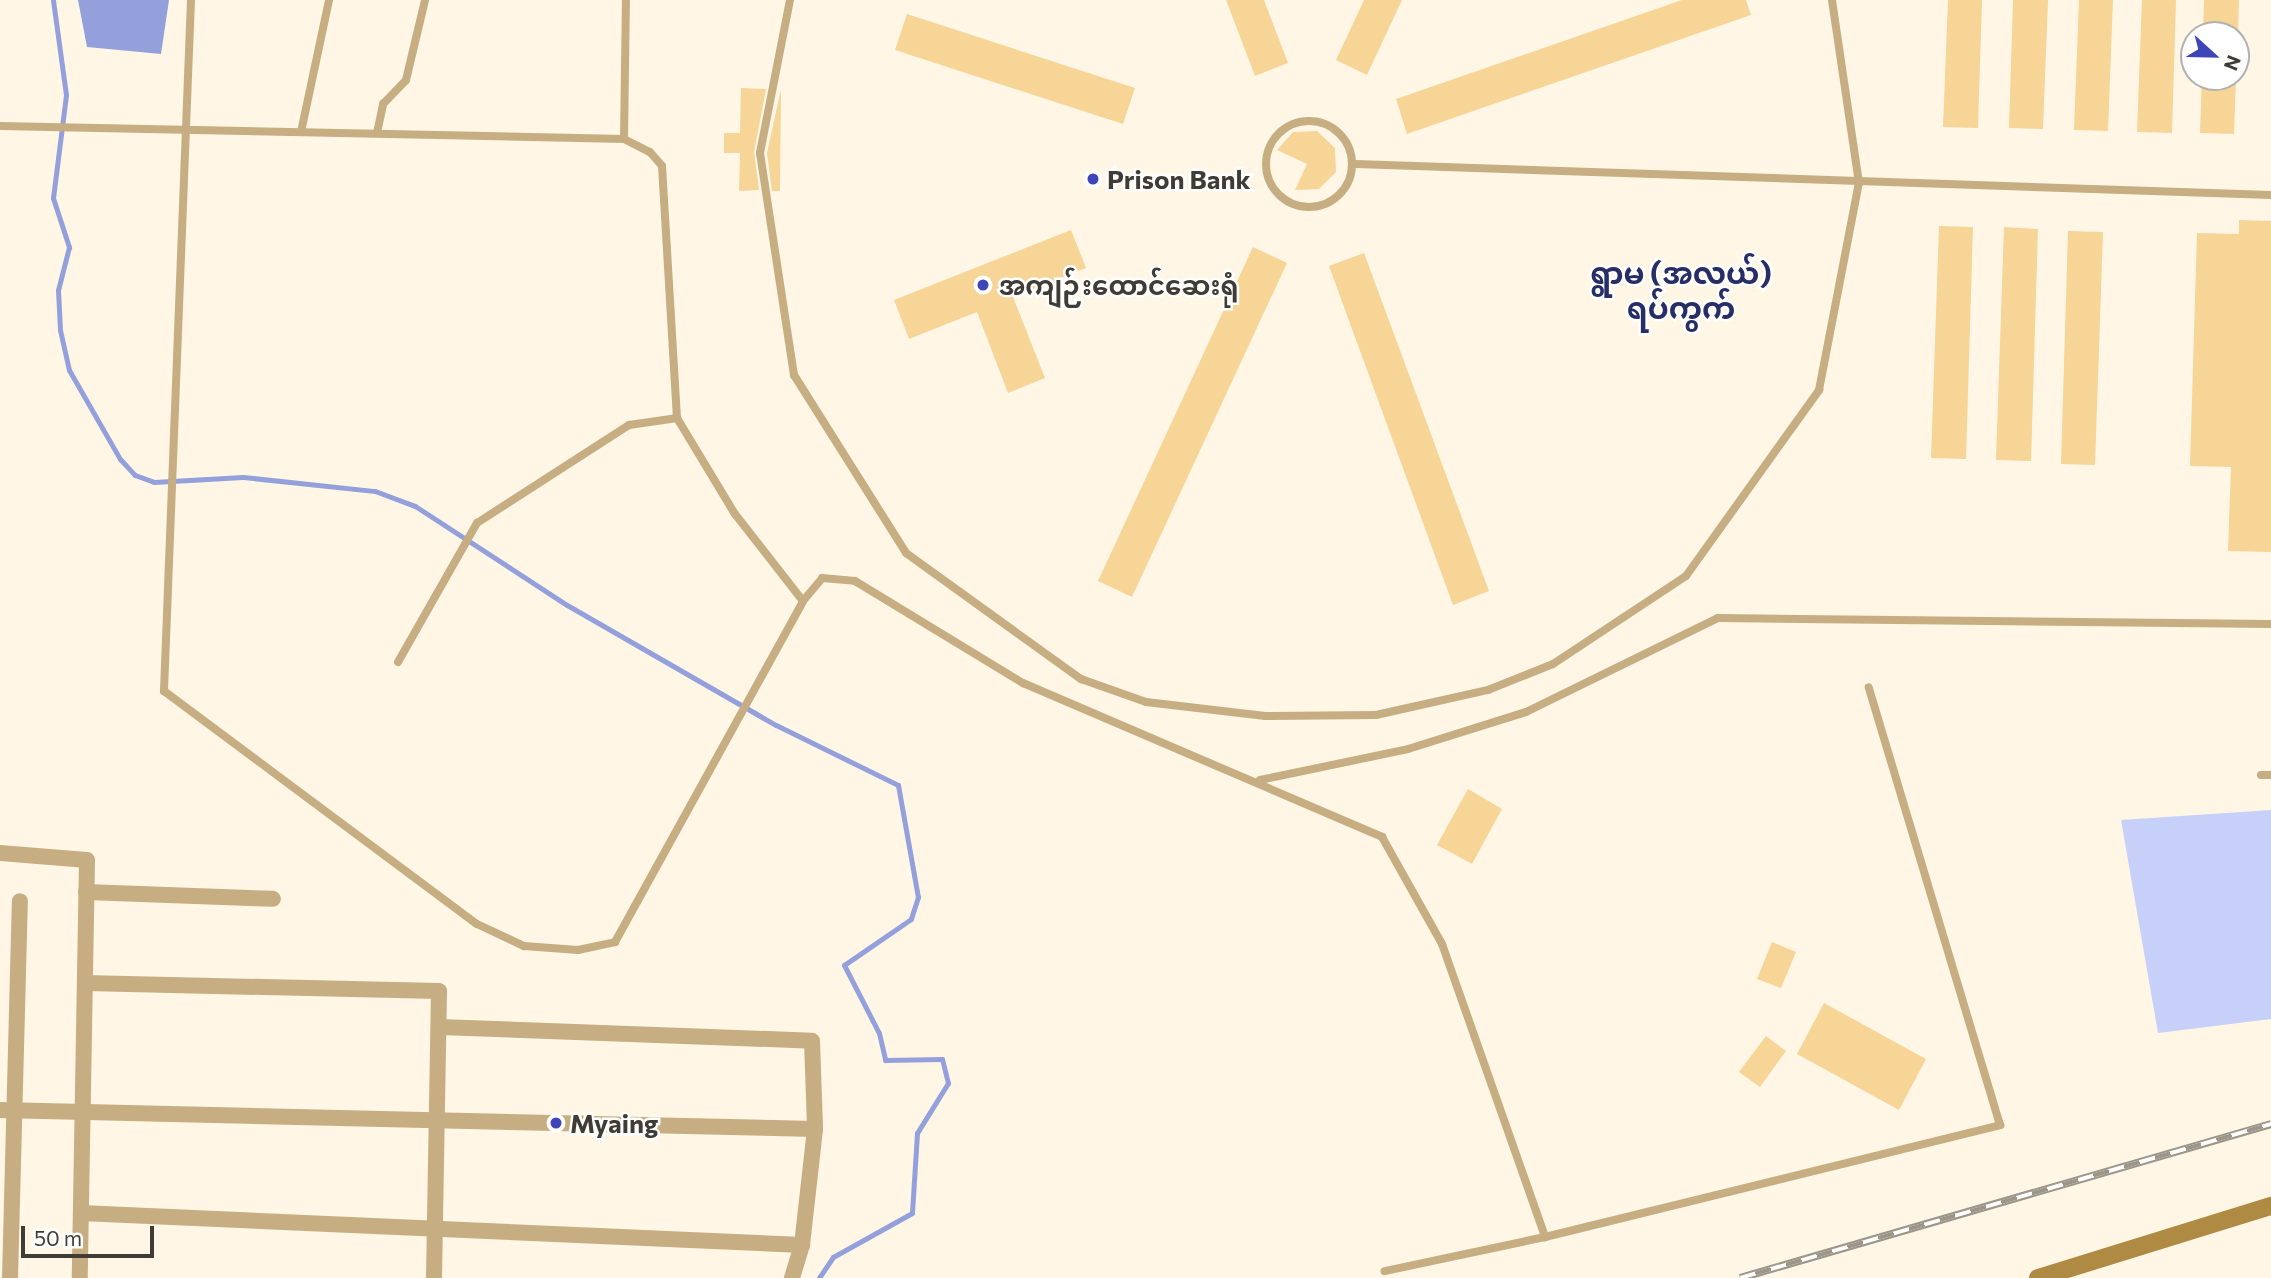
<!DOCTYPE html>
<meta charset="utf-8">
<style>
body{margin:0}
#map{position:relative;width:2271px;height:1278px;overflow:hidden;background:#fff6e6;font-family:Commissioner,"Noto Sans Myanmar",sans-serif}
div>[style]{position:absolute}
.green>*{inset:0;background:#c7d0f8}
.water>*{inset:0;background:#93a0db}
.stream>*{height:5px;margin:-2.5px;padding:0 2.5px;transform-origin:2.5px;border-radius:2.5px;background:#93a0db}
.building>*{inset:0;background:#f6d597}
.service>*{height:8px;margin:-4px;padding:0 4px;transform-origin:4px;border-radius:4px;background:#c7ae82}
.service>.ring{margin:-4px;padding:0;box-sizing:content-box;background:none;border:8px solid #c7ae82;border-radius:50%}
.minor>*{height:16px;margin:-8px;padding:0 8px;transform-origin:8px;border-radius:8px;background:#c7ae82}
.secondary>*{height:18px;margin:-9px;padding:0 9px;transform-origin:9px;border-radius:9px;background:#af8a43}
.rail>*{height:8px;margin-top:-4px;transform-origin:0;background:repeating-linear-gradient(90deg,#fff 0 16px,#9b958a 0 32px);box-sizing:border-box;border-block:2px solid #9b958a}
.dots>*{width:19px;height:19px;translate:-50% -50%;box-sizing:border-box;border:4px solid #fff;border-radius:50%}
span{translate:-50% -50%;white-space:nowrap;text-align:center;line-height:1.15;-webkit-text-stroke:5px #fff;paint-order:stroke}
.poi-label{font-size:26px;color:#3f3c35;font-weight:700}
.left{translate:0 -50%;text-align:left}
.quarter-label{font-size:30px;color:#272e67;font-weight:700}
.north{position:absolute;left:2180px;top:21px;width:70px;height:70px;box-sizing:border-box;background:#fff;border:2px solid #b2b1ae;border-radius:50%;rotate:112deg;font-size:19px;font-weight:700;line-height:28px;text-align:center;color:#3f3c35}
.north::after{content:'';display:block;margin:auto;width:24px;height:32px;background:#3e45b9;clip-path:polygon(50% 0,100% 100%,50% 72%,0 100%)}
.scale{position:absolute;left:21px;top:1226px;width:133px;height:32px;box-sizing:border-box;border:4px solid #3f3c35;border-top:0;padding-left:9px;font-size:21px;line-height:24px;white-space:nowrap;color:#3f3c35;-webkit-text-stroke:5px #fff;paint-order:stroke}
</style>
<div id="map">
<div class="green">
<i style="clip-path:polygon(2271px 810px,2271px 1019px,2158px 1033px,2121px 820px)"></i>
</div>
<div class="water">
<i style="clip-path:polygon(78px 0,169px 0,161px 54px,87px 47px)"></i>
</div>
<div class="stream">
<i style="left:53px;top:0;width:96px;rotate:82.2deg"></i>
<i style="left:66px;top:95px;width:104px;rotate:97.2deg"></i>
<i style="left:53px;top:198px;width:52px;rotate:71.9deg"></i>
<i style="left:69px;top:247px;width:44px;rotate:104.3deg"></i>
<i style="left:58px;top:290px;width:40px;rotate:87.1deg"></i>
<i style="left:60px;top:330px;width:41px;rotate:77.3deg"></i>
<i style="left:69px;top:370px;width:103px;rotate:60.2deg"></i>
<i style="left:120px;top:459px;width:22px;rotate:47deg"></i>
<i style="left:135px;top:475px;width:20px;rotate:20deg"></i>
<i style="left:154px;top:482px;width:89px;rotate:-3.2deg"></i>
<i style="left:243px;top:477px;width:133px;rotate:6.1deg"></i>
<i style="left:375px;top:491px;width:43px;rotate:20.6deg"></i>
<i style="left:415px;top:506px;width:181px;rotate:33.1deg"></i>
<i style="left:567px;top:605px;width:241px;rotate:29.9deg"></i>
<i style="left:776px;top:725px;width:136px;rotate:26.2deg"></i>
<i style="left:898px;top:785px;width:114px;rotate:79.9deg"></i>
<i style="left:918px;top:897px;width:23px;rotate:108deg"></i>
<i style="left:911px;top:919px;width:81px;rotate:145.5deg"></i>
<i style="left:844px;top:965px;width:76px;rotate:62.8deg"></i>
<i style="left:879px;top:1033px;width:28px;rotate:77deg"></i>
<i style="left:885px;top:1060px;width:57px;rotate:-1deg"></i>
<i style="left:942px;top:1059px;width:25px;rotate:76deg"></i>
<i style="left:948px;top:1083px;width:59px;rotate:121.8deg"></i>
<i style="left:917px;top:1133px;width:80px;rotate:93.6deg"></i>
<i style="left:912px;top:1213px;width:90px;rotate:150.9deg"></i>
<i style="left:833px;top:1257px;width:25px;rotate:124deg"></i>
</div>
<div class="building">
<i style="clip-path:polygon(1226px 0,1264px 0,1288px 63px,1255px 76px)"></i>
<i style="clip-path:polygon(1364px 0,1402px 0,1367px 75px,1336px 60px)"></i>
<i style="clip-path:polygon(1682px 0,1746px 0,1751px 15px,1407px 134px,1396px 99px)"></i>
<i style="clip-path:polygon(1948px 0,1982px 0,1978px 128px,1943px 127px)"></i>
<i style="clip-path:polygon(2013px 0,2048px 0,2043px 129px,2009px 128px)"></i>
<i style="clip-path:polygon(2079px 0,2113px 0,2108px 131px,2074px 130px)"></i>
<i style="clip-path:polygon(2142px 0,2176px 0,2172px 133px,2137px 132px)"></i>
<i style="clip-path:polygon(2204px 0,2239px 0,2238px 35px,2203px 35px)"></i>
<i style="clip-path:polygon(907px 14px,1135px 88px,1123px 124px,895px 50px)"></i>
<i style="clip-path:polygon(2202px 77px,2236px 77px,2234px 134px,2200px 133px)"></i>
<i style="clip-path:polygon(741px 88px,766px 89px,754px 152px,759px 190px,739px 191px,740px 153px,724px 153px,724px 133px,740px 133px)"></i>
<i style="clip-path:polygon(781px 89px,780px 191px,772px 191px,767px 153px)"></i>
<i style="clip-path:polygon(1317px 131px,1335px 148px,1336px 172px,1319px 189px,1295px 190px,1307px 164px,1277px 150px,1293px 132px)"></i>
<i style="clip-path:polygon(2239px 220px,2271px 221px,2271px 552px,2228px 551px,2231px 467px,2190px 466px,2197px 233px,2239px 234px)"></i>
<i style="clip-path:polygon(1939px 226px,1973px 227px,1966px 459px,1931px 458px)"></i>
<i style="clip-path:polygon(2004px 227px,2038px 229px,2031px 461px,1996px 460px)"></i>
<i style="clip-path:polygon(1071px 230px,1086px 268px,1013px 297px,1045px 378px,1008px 393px,977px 312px,909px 339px,894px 300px)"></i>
<i style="clip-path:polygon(2068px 231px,2103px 232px,2095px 465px,2061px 464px)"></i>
<i style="clip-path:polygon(1253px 247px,1287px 263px,1132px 597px,1098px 581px)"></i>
<i style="clip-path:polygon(1364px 253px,1489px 591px,1453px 605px,1329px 266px)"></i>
<i style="clip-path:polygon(1468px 789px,1502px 809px,1472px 864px,1437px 845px)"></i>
<i style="clip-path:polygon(1772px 942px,1796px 952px,1781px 988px,1757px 979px)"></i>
<i style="clip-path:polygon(1824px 1003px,1926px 1059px,1899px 1110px,1797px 1054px)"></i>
<i style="clip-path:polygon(1766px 1036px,1786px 1051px,1760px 1087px,1739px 1072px)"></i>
</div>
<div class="service">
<i style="left:191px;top:0;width:692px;rotate:92.24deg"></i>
<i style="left:164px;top:691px;width:390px;rotate:36.7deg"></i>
<i style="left:477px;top:924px;width:52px;rotate:25.1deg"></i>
<i style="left:524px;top:946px;width:54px;rotate:4.2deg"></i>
<i style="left:578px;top:950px;width:38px;rotate:-12deg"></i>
<i style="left:615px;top:942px;width:389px;rotate:-61.1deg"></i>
<i style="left:803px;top:601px;width:30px;rotate:-50deg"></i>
<i style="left:822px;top:578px;width:33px;rotate:5deg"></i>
<i style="left:855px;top:581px;width:197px;rotate:31.3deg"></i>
<i style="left:1023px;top:683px;width:391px;rotate:23.2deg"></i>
<i style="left:1382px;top:837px;width:123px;rotate:60.7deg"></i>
<i style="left:1442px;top:944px;width:311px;rotate:70.6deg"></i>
<i style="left:1545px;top:1237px;width:164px;rotate:168deg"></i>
<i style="left:790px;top:0;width:156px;rotate:101.1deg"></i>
<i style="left:760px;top:153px;width:225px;rotate:81.3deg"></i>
<i style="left:794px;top:375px;width:210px;rotate:57.8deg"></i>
<i style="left:906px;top:553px;width:216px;rotate:35.8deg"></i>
<i style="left:1081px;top:679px;width:69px;rotate:19.5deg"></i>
<i style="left:1146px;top:702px;width:120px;rotate:6.7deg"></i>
<i style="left:1265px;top:716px;width:111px;rotate:-0.5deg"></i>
<i style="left:1376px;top:715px;width:115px;rotate:-12.6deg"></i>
<i style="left:1488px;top:690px;width:70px;rotate:-21.8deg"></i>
<i style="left:1553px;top:664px;width:159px;rotate:-33.5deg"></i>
<i style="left:1686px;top:576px;width:229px;rotate:-54.4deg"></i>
<i style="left:1819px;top:390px;width:211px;rotate:-79.1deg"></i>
<i style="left:1859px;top:183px;width:185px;rotate:-98.4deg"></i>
<i class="ring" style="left:1266px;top:121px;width:78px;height:78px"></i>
<i style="left:0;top:126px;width:624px;rotate:1.19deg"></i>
<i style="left:624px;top:139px;width:29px;rotate:27deg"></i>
<i style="left:650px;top:152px;width:18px;rotate:49deg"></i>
<i style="left:662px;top:166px;width:252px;rotate:86.6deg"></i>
<i style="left:677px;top:418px;width:112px;rotate:58.9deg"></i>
<i style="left:735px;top:514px;width:110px;rotate:52deg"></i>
<i style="left:301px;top:132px;width:135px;rotate:-78deg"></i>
<i style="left:377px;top:133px;width:30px;rotate:-78deg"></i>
<i style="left:383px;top:104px;width:33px;rotate:-46deg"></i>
<i style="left:406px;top:80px;width:82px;rotate:-76.6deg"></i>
<i style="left:624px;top:139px;width:139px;rotate:-89.2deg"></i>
<i style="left:1356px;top:164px;width:916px;rotate:1.94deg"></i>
<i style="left:398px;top:662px;width:160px;rotate:-60.4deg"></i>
<i style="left:477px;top:523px;width:181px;rotate:-32.8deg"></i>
<i style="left:629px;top:425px;width:49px;rotate:-8.3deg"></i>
<i style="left:2261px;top:775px;width:10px"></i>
<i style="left:1260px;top:780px;width:151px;rotate:-11.8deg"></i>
<i style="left:1408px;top:749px;width:124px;rotate:-17.4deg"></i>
<i style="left:1526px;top:712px;width:214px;rotate:-26.1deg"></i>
<i style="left:1718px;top:618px;width:553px;rotate:0.62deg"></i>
<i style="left:1545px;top:1237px;width:469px;rotate:-13.8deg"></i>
<i style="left:2000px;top:1125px;width:457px;rotate:-106.7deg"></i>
</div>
<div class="minor">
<i style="left:0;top:853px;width:87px;rotate:4.6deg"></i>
<i style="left:87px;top:860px;width:418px;rotate:91deg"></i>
<i style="left:86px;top:892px;width:187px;rotate:2.1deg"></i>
<i style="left:85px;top:983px;width:354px;rotate:1.3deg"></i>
<i style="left:439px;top:991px;width:287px;rotate:91deg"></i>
<i style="left:439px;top:1027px;width:373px;rotate:2.1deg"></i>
<i style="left:812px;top:1041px;width:88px;rotate:88deg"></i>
<i style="left:815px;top:1129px;width:117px;rotate:96.4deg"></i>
<i style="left:802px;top:1245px;width:34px;rotate:107deg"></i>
<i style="left:0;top:1110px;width:815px;rotate:1.34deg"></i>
<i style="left:81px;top:1213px;width:722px;rotate:2.54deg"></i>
<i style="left:10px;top:1278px;width:377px;rotate:-88.5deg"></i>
</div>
<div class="secondary">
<i style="left:2038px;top:1278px;width:244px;rotate:-17.2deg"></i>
</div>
<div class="rail">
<i style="left:1740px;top:1278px;width:553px;rotate:-16.17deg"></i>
</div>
<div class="dots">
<i style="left:1093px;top:179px;background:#3e45b9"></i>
<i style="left:983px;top:285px;background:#3e45b9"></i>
<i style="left:556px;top:1123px;background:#3e45b9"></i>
</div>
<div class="poi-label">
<span class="left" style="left:1107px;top:179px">Prison Bank</span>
<span class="left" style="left:999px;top:285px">အကျဉ်းထောင်ဆေးရုံ</span>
<span class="left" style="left:570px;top:1123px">Myaing</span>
</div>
<div class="quarter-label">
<span style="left:1681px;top:289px">ရွာမ (အလယ်)<br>ရပ်ကွက်</span>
</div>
<div class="north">N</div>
<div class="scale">50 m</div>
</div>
